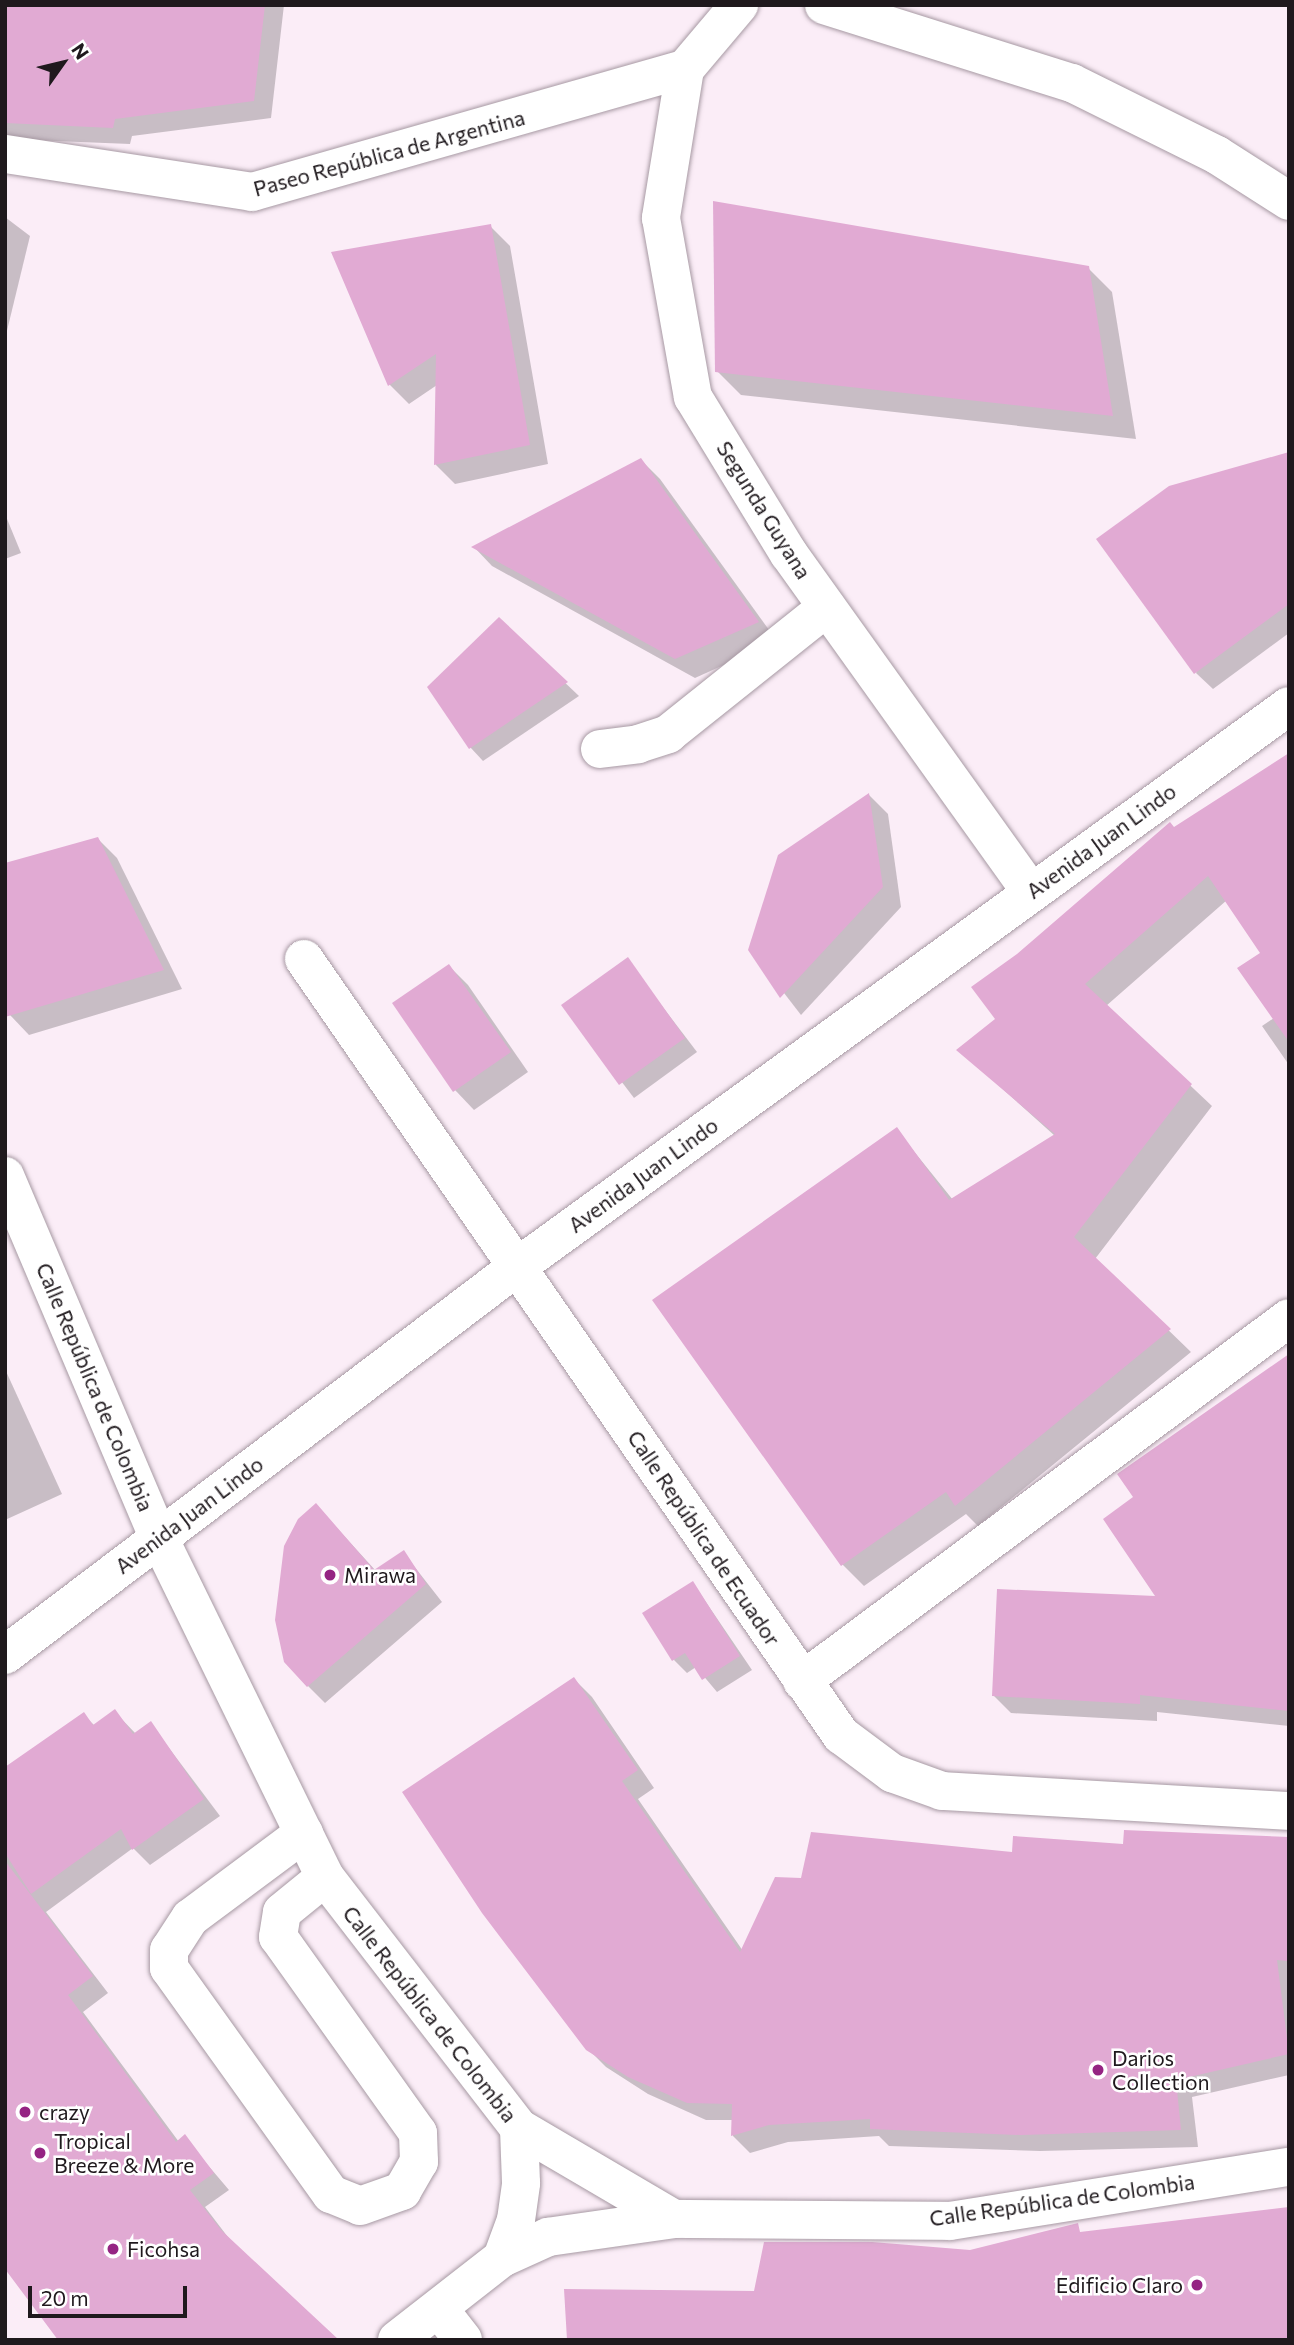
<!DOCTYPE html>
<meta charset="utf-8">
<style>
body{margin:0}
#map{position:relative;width:1294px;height:2345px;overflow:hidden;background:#fbedf7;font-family:Commissioner,sans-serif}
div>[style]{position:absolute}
.shadow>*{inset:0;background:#0003}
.building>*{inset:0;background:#e1aad3}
.roads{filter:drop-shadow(0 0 2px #a799a3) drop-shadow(0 0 2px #a799a3)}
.minor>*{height:38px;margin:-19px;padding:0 19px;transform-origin:19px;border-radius:19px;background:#fff}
.dots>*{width:19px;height:19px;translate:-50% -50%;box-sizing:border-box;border:4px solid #fff;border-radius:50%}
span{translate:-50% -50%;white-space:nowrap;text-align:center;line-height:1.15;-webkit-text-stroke:5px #fff;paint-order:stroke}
.street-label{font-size:21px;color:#1f191d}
.poi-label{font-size:21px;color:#1f191d}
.left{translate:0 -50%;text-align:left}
.right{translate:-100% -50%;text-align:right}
.frame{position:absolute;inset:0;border:7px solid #1f191d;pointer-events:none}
.north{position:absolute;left:28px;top:28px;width:70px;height:70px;-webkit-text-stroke:5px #fff;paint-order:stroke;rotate:56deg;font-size:19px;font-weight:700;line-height:28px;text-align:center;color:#1f191d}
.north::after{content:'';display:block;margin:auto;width:24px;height:32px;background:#1f191d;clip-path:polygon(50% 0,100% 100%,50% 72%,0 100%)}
.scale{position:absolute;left:28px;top:2286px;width:159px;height:32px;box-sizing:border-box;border:4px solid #1f191d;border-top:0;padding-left:9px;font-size:21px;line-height:24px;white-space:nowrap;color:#1f191d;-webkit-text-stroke:5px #fff;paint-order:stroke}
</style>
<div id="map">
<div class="shadow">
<i style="clip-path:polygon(5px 5px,284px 5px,271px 118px,132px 136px,130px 144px,5px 139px)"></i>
<i style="clip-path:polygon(5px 217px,30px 236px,5px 339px)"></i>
<i style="clip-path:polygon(490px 226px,510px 246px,548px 464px,455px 484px,436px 465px,437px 385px,409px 404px,390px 385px,333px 253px)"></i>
<i style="clip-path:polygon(1088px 268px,1112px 292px,1136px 439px,741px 395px,717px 371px)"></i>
<i style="clip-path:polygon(1289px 454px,1289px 633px,1213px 689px,1196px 673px)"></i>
<i style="clip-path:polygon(641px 460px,660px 479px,777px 641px,695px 678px,492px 566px,474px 547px)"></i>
<i style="clip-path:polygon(5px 514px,21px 553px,5px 559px)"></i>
<i style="clip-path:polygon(499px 620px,579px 696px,483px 761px,470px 747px)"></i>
<i style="clip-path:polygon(1289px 755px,1289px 1065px,1262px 1026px,1274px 1018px,1262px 953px,1227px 900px,1106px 1006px,1212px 1106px,1095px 1259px,1191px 1352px,978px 1526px,966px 1514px,864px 1586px,842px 1564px,896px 1129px,953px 1200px,1055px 1136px,959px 1050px,997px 1019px,1018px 955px,1174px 829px)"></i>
<i style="clip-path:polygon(869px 795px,888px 814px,901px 907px,801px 1015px,750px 949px)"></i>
<i style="clip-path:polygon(98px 839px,117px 858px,182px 989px,29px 1035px,10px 1015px)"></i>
<i style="clip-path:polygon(627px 960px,697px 1052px,634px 1098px,564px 1006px)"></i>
<i style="clip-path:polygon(449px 966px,468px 985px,528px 1072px,474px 1110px,455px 1090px)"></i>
<i style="clip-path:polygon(1289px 1356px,1289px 1726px,1157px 1712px,1157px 1721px,1011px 1713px,994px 1696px,1159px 1598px,1136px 1498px)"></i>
<i style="clip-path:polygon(5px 1369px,62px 1494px,5px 1520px)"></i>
<i style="clip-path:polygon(316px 1505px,376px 1571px,403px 1552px,442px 1602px,325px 1703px,308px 1686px)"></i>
<i style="clip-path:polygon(693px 1583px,752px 1670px,717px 1692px,696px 1667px,687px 1673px,674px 1660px)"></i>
<i style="clip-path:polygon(574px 1679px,592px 1697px,654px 1788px,638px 1799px,743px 1951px,802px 1880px,1013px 1854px,1289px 1839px,1289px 2075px,1192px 2097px,1198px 2147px,1040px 2151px,889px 2146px,879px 2136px,788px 2142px,750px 2153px,733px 2136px,733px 2120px,706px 2120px,648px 2094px,606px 2067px,587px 2048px)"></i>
<i style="clip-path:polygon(115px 1712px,136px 1734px,151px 1724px,220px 1816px,150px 1865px,133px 1848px,46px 1912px,108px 1993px,83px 2012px,179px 2142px,184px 2137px,229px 2190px,205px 2207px,234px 2245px,5px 2266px,5px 1769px,84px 1715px,95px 1726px)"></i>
</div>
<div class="building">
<i style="clip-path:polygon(5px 5px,265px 5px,254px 101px,115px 119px,113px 128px,5px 123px)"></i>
<i style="clip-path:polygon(713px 201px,1089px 266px,1113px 416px,715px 372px)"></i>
<i style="clip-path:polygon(491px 224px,530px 445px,434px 465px,436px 354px,388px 386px,331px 252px)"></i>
<i style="clip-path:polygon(1289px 452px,1289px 604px,1194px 674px,1096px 539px,1169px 486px)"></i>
<i style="clip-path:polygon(641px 458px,759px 622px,675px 659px,471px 547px)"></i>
<i style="clip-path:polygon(499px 617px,568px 682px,469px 749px,427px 687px)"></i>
<i style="clip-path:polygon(1289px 753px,1289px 1042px,1237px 968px,1260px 953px,1208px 876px,1085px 984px,1192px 1084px,1074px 1237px,1171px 1329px,955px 1506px,946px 1492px,841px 1566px,652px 1300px,897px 1127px,949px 1200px,1055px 1134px,956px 1050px,995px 1019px,971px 987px,1017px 954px,1170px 822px,1174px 827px)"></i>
<i style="clip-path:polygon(869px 793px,883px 887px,780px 998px,748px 950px,778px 855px)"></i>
<i style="clip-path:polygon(98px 837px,164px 970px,5px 1017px,5px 863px)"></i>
<i style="clip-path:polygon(628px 957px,685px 1038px,619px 1085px,561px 1005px)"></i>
<i style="clip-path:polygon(449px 964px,511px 1052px,453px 1092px,392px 1003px)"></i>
<i style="clip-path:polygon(1289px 1354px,1289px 1711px,1140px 1695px,1140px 1704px,992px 1696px,997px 1589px,1155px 1596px,1103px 1519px,1133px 1497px,1117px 1474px)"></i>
<i style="clip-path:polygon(316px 1503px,374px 1570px,404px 1550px,426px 1584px,307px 1687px,284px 1662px,275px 1620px,284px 1546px,298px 1519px)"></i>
<i style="clip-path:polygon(693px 1581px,740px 1656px,702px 1680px,685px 1653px,672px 1661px,642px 1613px)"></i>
<i style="clip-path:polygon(574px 1677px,638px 1770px,622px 1781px,740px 1952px,775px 1877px,801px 1878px,811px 1832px,1012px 1852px,1013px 1836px,1123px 1844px,1124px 1830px,1289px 1837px,1287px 1961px,1277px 1960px,1289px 2054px,1176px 2080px,1181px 2130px,1021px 2135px,870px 2129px,870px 2119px,769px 2125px,731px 2136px,732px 2104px,687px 2103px,628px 2077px,586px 2050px,482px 1913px,402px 1792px)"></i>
<i style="clip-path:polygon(115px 1709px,133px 1734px,151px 1721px,204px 1799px,132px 1850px,121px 1829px,31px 1894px,5px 1853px,5px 1767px,84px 1712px,93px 1725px)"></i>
<i style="clip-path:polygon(5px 1861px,93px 1976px,68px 1995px,176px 2142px,185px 2134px,214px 2173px,190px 2190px,221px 2230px,339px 2340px,58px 2340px,5px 2269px)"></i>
<i style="clip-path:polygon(1289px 2207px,1289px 2340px,567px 2340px,564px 2289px,754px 2291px,764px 2242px,872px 2242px,970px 2250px,1078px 2223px,1080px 2232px)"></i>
</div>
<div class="roads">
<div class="minor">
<i style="left:824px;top:5px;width:260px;rotate:17.5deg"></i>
<i style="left:1072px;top:83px;width:162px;rotate:26.4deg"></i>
<i style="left:1217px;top:155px;width:85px;rotate:32.6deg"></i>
<i style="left:685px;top:69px;width:151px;rotate:99.2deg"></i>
<i style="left:661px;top:218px;width:182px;rotate:79.9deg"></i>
<i style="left:693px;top:397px;width:184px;rotate:58.6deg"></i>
<i style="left:789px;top:554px;width:416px;rotate:54.4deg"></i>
<i style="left:5px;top:154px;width:250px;rotate:8.7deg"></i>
<i style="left:252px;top:192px;width:450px;rotate:-15.9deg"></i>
<i style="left:685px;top:69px;width:84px;rotate:-49.8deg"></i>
<i style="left:600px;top:749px;width:38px;rotate:-7deg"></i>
<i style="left:638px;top:744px;width:32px;rotate:-18deg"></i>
<i style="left:668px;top:734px;width:203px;rotate:-38.6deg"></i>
<i style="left:304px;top:959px;width:944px;rotate:55.32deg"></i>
<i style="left:841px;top:1735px;width:64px;rotate:36.7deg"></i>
<i style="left:892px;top:1773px;width:53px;rotate:19.8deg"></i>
<i style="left:942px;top:1791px;width:348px;rotate:3.3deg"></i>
<i style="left:5px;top:1176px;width:393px;rotate:67deg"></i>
<i style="left:159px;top:1538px;width:377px;rotate:63.9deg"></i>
<i style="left:325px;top:1877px;width:317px;rotate:52.3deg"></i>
<i style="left:519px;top:2128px;width:180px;rotate:30.4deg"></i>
<i style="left:674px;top:2219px;width:276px;rotate:0.4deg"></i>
<i style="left:950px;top:2221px;width:343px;rotate:-9.1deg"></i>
<i style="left:5px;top:1655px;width:642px;rotate:-37.16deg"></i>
<i style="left:517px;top:1267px;width:954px;rotate:-36.01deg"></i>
<i style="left:802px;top:1681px;width:607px;rotate:-36.7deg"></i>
<i style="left:304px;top:1833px;width:142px;rotate:143.3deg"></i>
<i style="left:190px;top:1918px;width:38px;rotate:123deg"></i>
<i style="left:169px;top:1950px;width:18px;rotate:90deg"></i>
<i style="left:169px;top:1968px;width:278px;rotate:54.4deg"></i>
<i style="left:331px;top:2194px;width:31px;rotate:22deg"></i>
<i style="left:360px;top:2206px;width:45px;rotate:-19.7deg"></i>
<i style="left:402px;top:2191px;width:34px;rotate:-60deg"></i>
<i style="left:419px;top:2162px;width:29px;rotate:-92deg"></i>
<i style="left:418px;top:2133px;width:241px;rotate:-125.5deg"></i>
<i style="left:278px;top:1937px;width:25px;rotate:-81deg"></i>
<i style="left:282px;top:1912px;width:55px;rotate:-39.1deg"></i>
<i style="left:502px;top:2258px;width:40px;rotate:-69.8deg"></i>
<i style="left:516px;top:2220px;width:37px;rotate:-82deg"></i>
<i style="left:521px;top:2183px;width:55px;rotate:-92.1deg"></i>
<i style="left:439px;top:2309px;width:39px;rotate:52deg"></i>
<i style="left:397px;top:2340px;width:133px;rotate:-38deg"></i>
<i style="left:502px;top:2258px;width:51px;rotate:-24.5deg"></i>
<i style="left:548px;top:2237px;width:127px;rotate:-8.1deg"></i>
</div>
</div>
<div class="dots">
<i style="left:330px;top:1575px;background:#952483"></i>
<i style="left:1098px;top:2070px;background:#952483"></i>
<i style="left:25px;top:2112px;background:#952483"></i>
<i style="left:40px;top:2153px;background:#952483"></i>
<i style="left:113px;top:2249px;background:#952483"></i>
<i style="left:1197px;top:2285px;background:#952483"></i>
</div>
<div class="street-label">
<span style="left:389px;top:153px;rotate:-15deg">Paseo República de Argentina</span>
<span style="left:764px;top:510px;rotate:58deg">Segunda Guyana</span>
<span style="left:1101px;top:841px;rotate:-36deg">Avenida Juan Lindo</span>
<span style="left:643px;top:1175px;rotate:-36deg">Avenida Juan Lindo</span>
<span style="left:95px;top:1387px;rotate:67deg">Calle República de Colombia</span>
<span style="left:189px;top:1515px;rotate:-37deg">Avenida Juan Lindo</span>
<span style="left:704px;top:1538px;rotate:56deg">Calle República de Ecuador</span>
<span style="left:430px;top:2014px;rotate:52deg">Calle República de Colombia</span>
<span style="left:1062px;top:2200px;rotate:-8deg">Calle República de Colombia</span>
</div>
<div class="poi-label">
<span class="left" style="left:344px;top:1575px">Mirawa</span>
<span class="left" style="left:1112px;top:2070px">Darios<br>Collection</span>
<span class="left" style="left:39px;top:2112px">crazy</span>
<span class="left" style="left:54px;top:2153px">Tropical<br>Breeze &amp; More</span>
<span class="left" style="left:127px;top:2249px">Ficohsa</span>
<span class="right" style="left:1183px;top:2285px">Edificio Claro</span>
</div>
<div class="frame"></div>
<div class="north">N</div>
<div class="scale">20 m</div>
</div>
